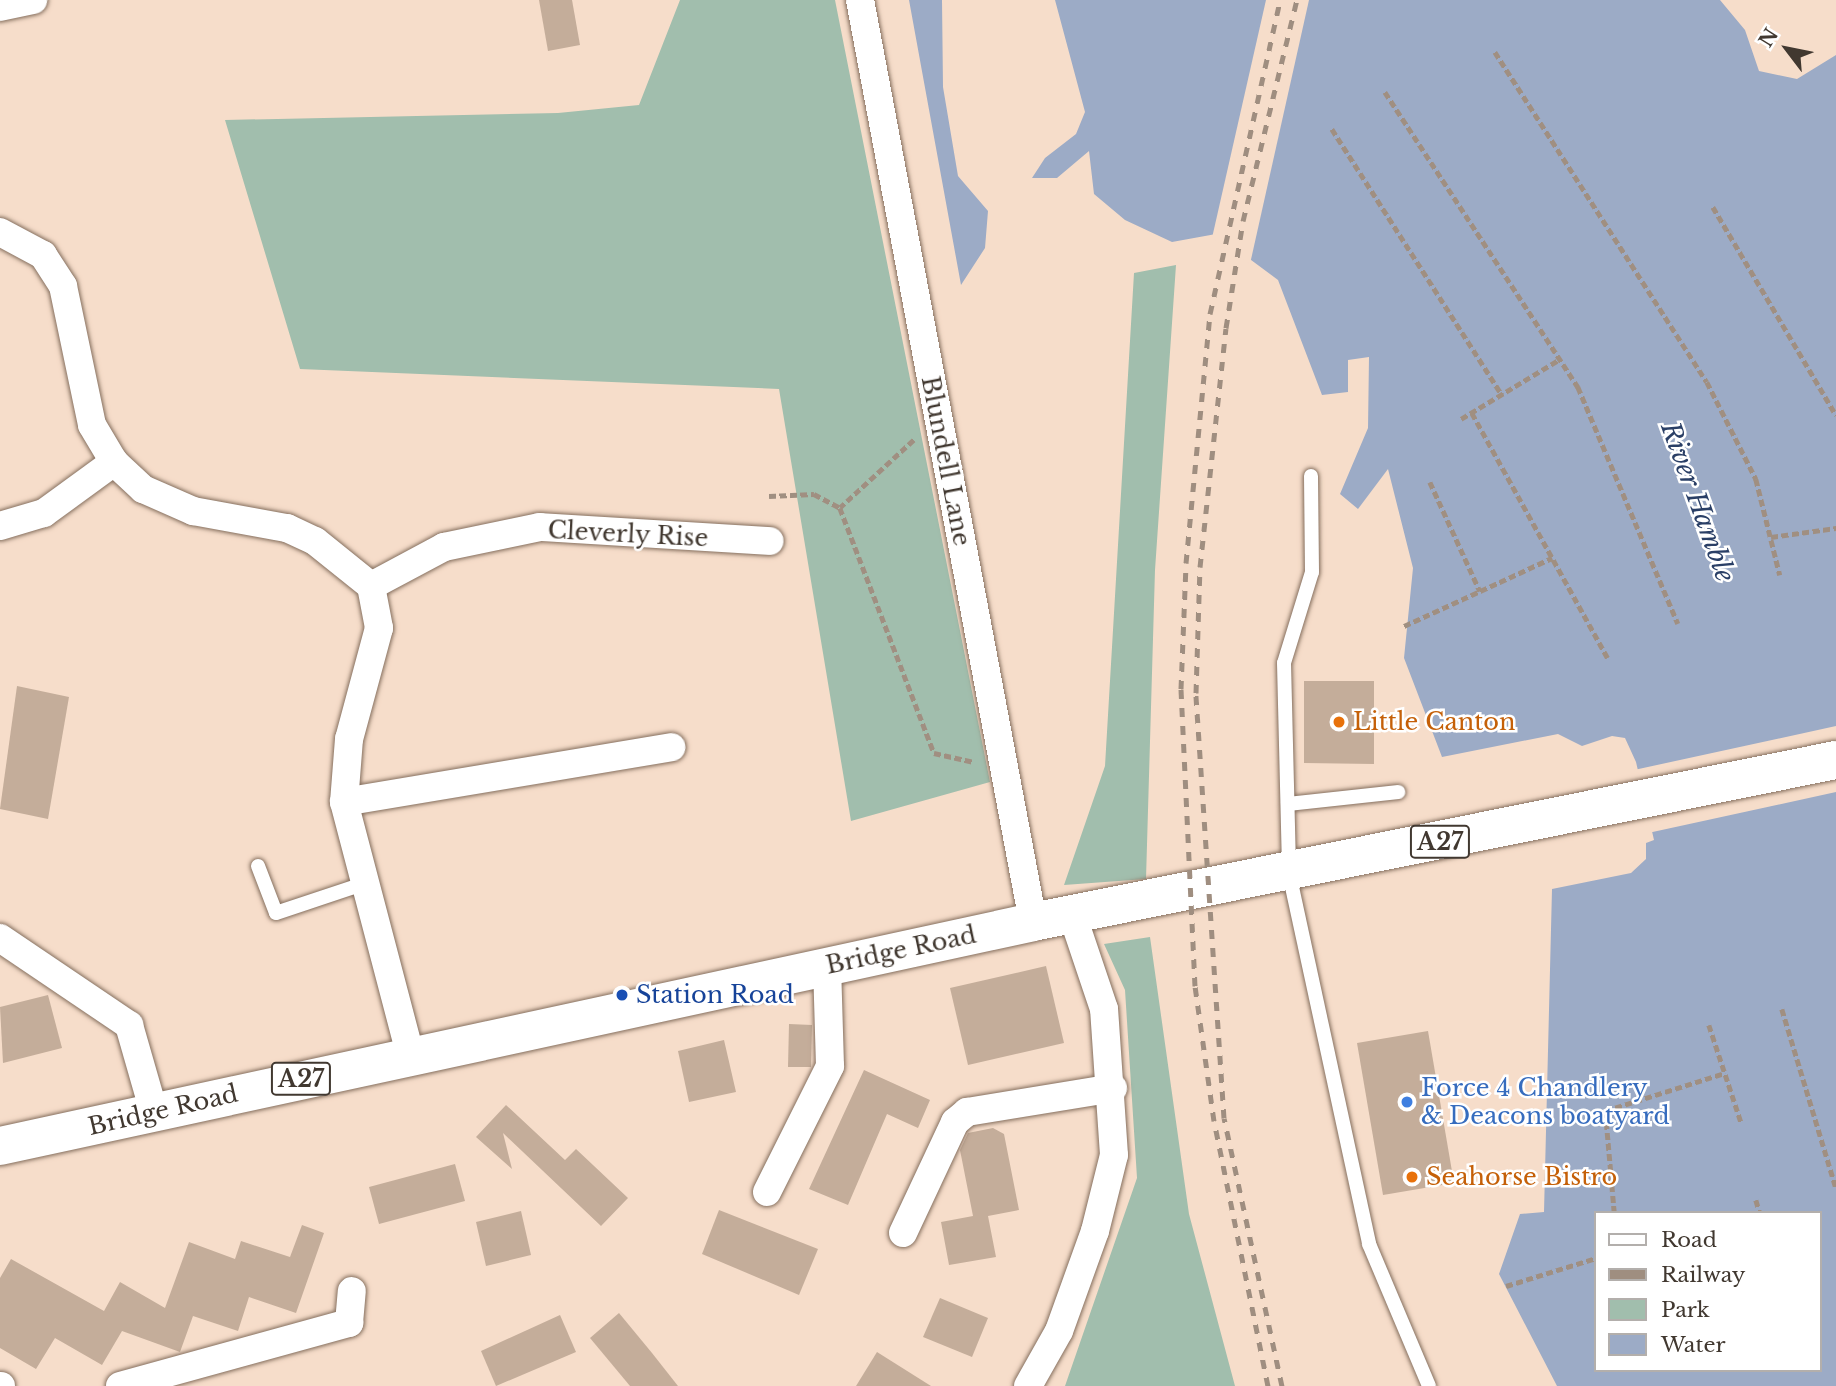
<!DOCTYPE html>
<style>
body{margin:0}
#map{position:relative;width:1836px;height:1386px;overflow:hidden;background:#f6ddca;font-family:"Libre Baskerville",serif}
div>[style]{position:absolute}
.green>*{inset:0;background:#a1bead}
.water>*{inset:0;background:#9cabc6}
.pier>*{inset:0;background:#f6ddca}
.building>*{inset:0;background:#c4ad9a}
.path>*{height:4.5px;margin-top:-2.25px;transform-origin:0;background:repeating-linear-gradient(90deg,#a08f81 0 7px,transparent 0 10.5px)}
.roads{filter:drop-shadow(0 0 2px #856f5e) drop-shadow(0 0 2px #856f5e)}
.lane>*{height:14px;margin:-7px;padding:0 7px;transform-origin:7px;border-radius:7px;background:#fff}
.street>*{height:28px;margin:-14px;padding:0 14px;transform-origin:14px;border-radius:14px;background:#fff}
.primary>*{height:38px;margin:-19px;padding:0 19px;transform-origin:19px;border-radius:19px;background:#fff}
.rail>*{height:5px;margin-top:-2.5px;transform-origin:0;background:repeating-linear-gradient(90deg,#9f8e80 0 9px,transparent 0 18px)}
.dots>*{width:19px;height:19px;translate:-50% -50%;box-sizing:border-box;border:4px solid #fff;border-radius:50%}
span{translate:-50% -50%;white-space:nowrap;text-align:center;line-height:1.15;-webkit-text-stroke:5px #fff;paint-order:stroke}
.shield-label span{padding:2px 5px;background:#fff;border:2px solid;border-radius:5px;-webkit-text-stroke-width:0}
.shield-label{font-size:23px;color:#413830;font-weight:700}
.street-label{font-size:24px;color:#413830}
.food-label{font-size:24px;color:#c56008}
.left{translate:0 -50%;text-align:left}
.transit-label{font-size:24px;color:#164399}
.shop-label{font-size:24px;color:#366cbe}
.water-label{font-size:26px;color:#2a3f66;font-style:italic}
.legend{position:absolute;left:1594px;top:1211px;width:228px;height:161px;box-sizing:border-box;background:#fff;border:2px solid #b3afac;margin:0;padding:9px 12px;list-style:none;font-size:21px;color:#413830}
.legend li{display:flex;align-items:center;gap:14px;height:35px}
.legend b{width:35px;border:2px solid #b3afac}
.north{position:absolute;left:1752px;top:14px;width:70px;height:70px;-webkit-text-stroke:5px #fff;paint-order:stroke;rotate:302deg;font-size:19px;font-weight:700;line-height:28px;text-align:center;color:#413830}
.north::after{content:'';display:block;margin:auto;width:24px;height:32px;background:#413830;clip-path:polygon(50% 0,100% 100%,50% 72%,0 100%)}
</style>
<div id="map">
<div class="green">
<i style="clip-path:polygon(680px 0,835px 0,990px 782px,851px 821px,779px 389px,300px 369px,225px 120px,558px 113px,639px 105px)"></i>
<i style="clip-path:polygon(1176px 265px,1155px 570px,1146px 879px,1064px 885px,1105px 766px,1134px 273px)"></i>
<i style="clip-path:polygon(1150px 937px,1189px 1214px,1235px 1386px,1065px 1386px,1137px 1178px,1125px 990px,1104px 944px)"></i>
</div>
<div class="water">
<i style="clip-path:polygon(909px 0,942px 0,943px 87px,958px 176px,988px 211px,985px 248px,961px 285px)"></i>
<i style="clip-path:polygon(evenodd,1055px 0,1720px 0,1745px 30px,1759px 71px,1797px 79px,1836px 55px,1836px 1386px,1557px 1386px,1499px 1274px,1520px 1214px,1544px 1212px,1552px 889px,1631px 873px,1646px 859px,1646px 843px,1654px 840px,1636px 762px,1625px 738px,1612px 736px,1582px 746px,1558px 734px,1442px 757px,1404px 658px,1413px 568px,1388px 469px,1358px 509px,1340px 494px,1368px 428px,1369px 357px,1348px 360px,1348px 392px,1322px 395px,1278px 280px,1216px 234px,1172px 242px,1125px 220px,1094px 194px,1089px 151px,1057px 178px,1032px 178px,1045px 158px,1076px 134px,1085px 112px,1055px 0,1596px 1213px,1820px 1213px,1820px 1370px,1596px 1370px,1596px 1213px)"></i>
</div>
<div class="pier">
<i style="clip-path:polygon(1266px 0,1309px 0,1250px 264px,1212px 238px)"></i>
<i style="clip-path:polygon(1836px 726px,1836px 792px,1648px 833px,1634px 770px)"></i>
</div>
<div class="building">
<i style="clip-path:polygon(539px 0,572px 0,580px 45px,548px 51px)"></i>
<i style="clip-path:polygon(1304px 681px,1374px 681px,1374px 764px,1304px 763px)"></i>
<i style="clip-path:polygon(17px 686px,69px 697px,48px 819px,0 809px)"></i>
<i style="clip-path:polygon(1046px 966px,1064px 1043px,968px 1065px,950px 988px)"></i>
<i style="clip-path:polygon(48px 995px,62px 1048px,3px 1063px,0 1007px)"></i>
<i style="clip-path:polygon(789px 1024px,812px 1025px,811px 1067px,788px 1067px)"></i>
<i style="clip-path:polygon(1428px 1031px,1454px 1183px,1383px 1195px,1357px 1043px)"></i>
<i style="clip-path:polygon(724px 1040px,736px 1092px,689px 1102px,678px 1051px)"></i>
<i style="clip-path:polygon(864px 1070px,930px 1100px,918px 1128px,887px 1114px,848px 1205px,809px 1189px)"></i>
<i style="clip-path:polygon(506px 1105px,565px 1160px,576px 1149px,628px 1198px,601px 1226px,503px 1133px,512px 1169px,476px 1137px)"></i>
<i style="clip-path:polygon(993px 1128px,1004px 1134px,1019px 1210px,988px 1216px,996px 1257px,949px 1265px,941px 1222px,973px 1216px,960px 1150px,968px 1133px)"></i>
<i style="clip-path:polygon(455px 1164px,465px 1201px,379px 1224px,369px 1187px)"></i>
<i style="clip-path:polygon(719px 1210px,818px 1249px,799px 1295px,702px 1254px)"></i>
<i style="clip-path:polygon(521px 1211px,531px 1255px,486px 1266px,476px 1222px)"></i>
<i style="clip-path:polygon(302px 1225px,324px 1233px,296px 1313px,249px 1297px,238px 1331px,193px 1316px,180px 1352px,122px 1331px,102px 1365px,55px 1338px,36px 1369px,0 1348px,0 1278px,11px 1259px,104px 1311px,120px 1282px,165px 1308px,189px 1242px,235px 1259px,241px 1241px,290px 1257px)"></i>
<i style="clip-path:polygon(940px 1298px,988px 1318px,972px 1357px,923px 1337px)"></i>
<i style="clip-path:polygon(619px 1313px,652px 1353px,678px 1386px,630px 1386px,590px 1338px)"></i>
<i style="clip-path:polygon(560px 1315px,576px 1352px,496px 1386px,481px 1351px)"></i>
<i style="clip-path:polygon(877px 1352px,931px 1386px,856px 1386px)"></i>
</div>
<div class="path">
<i style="left:1495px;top:52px;width:392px;rotate:57.3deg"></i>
<i style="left:1707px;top:382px;width:109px;rotate:63.2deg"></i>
<i style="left:1756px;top:479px;width:99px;rotate:76deg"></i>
<i style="left:1385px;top:92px;width:353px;rotate:56.8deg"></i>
<i style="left:1578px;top:387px;width:257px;rotate:67.1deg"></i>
<i style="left:1332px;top:129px;width:316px;rotate:57.4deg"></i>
<i style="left:1713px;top:207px;width:242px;rotate:59.4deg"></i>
<i style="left:1472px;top:413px;width:280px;rotate:61deg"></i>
<i style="left:1461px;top:419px;width:116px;rotate:-31.2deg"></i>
<i style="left:914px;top:440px;width:100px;rotate:137.4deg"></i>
<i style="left:840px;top:508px;width:262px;rotate:69deg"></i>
<i style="left:934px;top:753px;width:41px;rotate:12.7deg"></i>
<i style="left:1430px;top:482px;width:120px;rotate:65.4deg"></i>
<i style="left:769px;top:496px;width:45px;rotate:-2.5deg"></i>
<i style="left:814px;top:494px;width:30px;rotate:28deg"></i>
<i style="left:1771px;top:537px;width:66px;rotate:-7.9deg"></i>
<i style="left:1404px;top:626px;width:163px;rotate:-24.7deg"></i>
<i style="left:1782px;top:1009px;width:187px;rotate:73.2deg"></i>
<i style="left:1709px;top:1025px;width:102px;rotate:71.7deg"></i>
<i style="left:1756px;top:1200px;width:14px;rotate:73deg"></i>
<i style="left:1614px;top:1213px;width:102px;rotate:-95deg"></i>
<i style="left:1605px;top:1111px;width:126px;rotate:-17.6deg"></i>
<i style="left:1506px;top:1286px;width:94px;rotate:-17.3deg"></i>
</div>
<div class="roads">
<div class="lane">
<i style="left:1311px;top:476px;width:96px;rotate:89.4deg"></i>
<i style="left:1312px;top:572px;width:95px;rotate:107.1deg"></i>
<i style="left:1284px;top:663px;width:210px;rotate:88.6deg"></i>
<i style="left:1289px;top:873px;width:380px;rotate:77.8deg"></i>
<i style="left:1369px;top:1244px;width:154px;rotate:67.1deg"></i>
<i style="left:1288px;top:804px;width:111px;rotate:-6.2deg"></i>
<i style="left:258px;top:866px;width:50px;rotate:69deg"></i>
<i style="left:276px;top:913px;width:92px;rotate:-18.4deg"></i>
</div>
<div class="street">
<i style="left:860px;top:0;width:938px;rotate:79.37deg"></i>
<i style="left:0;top:7px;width:34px;rotate:-12deg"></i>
<i style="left:0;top:232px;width:49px;rotate:28.1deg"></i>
<i style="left:43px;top:255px;width:37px;rotate:57deg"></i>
<i style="left:63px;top:286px;width:142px;rotate:78.2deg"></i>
<i style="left:92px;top:425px;width:43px;rotate:59.3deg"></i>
<i style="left:114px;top:462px;width:40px;rotate:43deg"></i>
<i style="left:143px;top:489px;width:55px;rotate:23.7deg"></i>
<i style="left:193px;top:511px;width:96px;rotate:10.3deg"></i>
<i style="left:287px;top:528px;width:31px;rotate:25deg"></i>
<i style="left:315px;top:541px;width:72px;rotate:38.8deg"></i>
<i style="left:371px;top:586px;width:43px;rotate:79.2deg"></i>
<i style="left:379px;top:628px;width:115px;rotate:105.1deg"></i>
<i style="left:349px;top:739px;width:63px;rotate:94.5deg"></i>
<i style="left:344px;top:802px;width:260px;rotate:75.3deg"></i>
<i style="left:0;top:526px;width:46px;rotate:-16.5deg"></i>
<i style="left:44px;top:513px;width:87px;rotate:-36.1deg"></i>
<i style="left:371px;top:586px;width:83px;rotate:-28.1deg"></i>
<i style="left:444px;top:547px;width:98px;rotate:-11.8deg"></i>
<i style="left:540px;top:527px;width:230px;rotate:3.5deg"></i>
<i style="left:344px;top:802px;width:332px;rotate:-9.5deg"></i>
<i style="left:0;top:938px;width:156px;rotate:34deg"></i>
<i style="left:129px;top:1025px;width:91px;rotate:74deg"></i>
<i style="left:767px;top:1192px;width:141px;rotate:-63.4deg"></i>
<i style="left:830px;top:1066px;width:100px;rotate:-91.7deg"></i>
<i style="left:903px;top:1233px;width:123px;rotate:-64.9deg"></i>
<i style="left:955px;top:1122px;width:16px;rotate:-40deg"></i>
<i style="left:967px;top:1112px;width:148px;rotate:-9.3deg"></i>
<i style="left:0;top:1386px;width:1px"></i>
<i style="left:120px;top:1386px;width:238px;rotate:-15.4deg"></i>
<i style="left:349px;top:1323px;width:32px;rotate:-85deg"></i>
<i style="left:1028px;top:1386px;width:63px;rotate:-60.6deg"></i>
<i style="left:1059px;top:1331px;width:106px;rotate:-70.2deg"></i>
<i style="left:1095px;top:1231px;width:78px;rotate:-76deg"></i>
<i style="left:1114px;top:1155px;width:146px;rotate:-93.9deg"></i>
<i style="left:1104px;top:1009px;width:100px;rotate:-108.6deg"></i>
</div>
<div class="primary">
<i style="left:0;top:1146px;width:1057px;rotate:-12.23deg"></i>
<i style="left:1033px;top:922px;width:819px;rotate:-11.41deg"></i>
</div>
</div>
<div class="rail">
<i style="left:1268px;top:1386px;width:270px;rotate:-101.5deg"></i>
<i style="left:1214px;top:1121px;width:136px;rotate:-98deg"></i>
<i style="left:1195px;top:986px;width:297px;rotate:-92.7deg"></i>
<i style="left:1181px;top:689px;width:126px;rotate:-87.7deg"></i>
<i style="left:1186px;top:563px;width:250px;rotate:-84.5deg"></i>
<i style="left:1210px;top:314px;width:322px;rotate:-77.4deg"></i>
<i style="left:1282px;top:1386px;width:274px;rotate:-102.2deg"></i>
<i style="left:1224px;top:1118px;width:426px;rotate:-93.8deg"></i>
<i style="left:1196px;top:693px;width:126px;rotate:-88.2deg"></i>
<i style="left:1200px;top:567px;width:240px;rotate:-83.8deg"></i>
<i style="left:1226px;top:328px;width:108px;rotate:-81deg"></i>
<i style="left:1243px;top:221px;width:228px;rotate:-76.3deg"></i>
</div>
<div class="dots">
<i style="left:1339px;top:722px;background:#e8710a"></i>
<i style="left:622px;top:995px;background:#1a4fb4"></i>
<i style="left:1407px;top:1102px;background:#3f7fe0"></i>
<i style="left:1412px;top:1177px;background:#e8710a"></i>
</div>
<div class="shield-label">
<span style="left:1440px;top:842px">A27</span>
<span style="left:301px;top:1079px">A27</span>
</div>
<div class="street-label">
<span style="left:946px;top:461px;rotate:79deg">Blundell Lane</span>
<span style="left:628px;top:534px;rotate:3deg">Cleverly Rise</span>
<span style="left:901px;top:950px;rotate:-12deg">Bridge Road</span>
<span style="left:163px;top:1110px;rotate:-13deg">Bridge Road</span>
</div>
<div class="food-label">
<span class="left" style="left:1353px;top:722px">Little Canton</span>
<span class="left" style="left:1426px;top:1177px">Seahorse Bistro</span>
</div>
<div class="transit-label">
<span class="left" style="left:636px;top:995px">Station Road</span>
</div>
<div class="shop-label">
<span class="left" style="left:1421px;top:1102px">Force 4 Chandlery<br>&amp; Deacons boatyard</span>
</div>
<div class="water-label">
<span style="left:1697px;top:502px;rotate:70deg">River Hamble</span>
</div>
<ul class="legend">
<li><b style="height:9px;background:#fff"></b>Road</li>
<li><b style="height:9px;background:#9f8e80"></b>Railway</li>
<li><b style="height:19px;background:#a1bead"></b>Park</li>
<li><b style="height:19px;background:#9cabc6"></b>Water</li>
</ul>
<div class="north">N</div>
</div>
